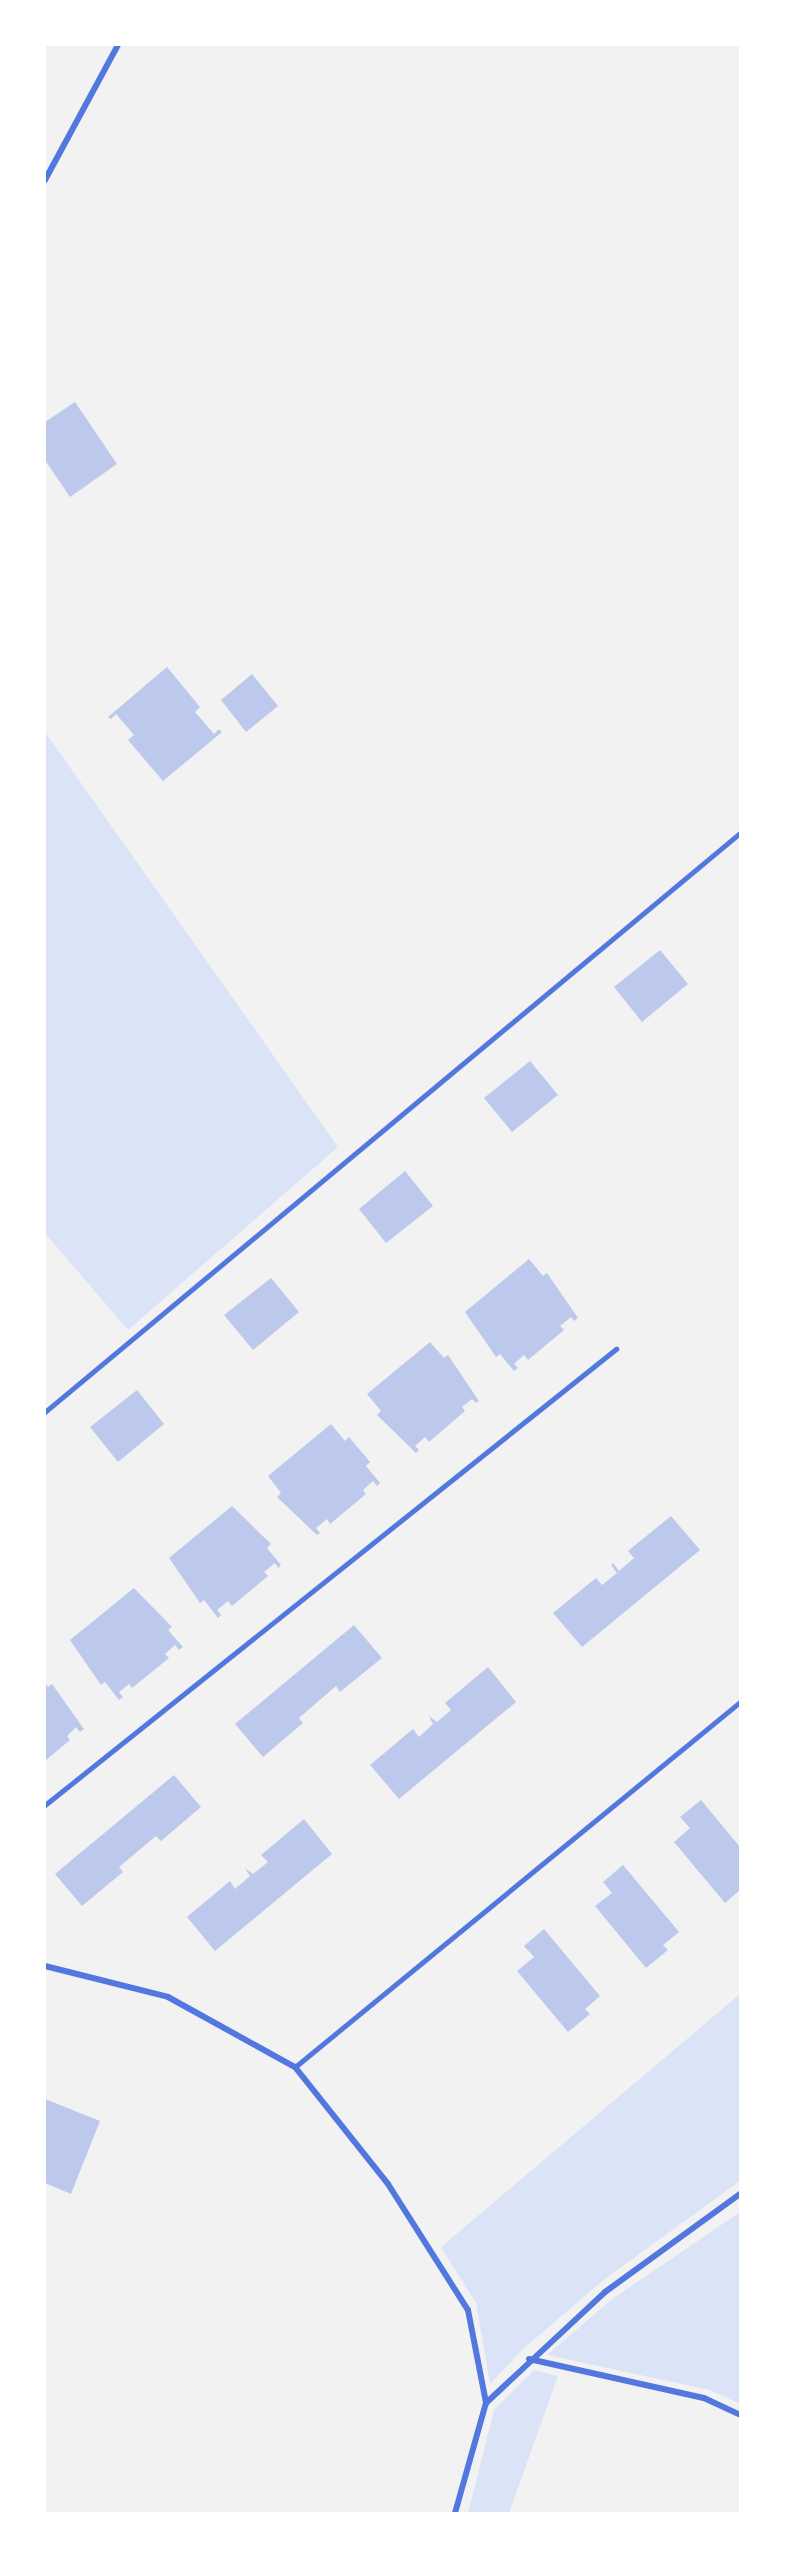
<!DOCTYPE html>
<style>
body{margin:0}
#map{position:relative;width:785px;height:2558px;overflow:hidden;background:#f2f2f2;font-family:"DejaVu Sans",sans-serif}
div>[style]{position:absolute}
.green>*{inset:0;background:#dbe4f7}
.building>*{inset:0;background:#bdc9ec}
.service>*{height:4.5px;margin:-2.25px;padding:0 2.25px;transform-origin:2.25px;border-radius:2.25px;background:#5277de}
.minor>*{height:6px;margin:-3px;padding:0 3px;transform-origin:3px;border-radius:3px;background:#5277de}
span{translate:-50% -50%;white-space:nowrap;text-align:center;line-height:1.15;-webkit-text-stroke:5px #fff;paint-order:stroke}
.frame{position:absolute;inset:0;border:46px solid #fff;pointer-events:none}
</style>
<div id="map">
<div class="green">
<i style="clip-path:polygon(45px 732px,338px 1147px,128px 1330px,45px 1233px)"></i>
<i style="clip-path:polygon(740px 1994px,740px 2181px,606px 2278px,522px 2350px,490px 2384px,476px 2303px,441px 2247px)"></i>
<i style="clip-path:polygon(740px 2212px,740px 2404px,710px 2390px,547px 2355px,611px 2300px)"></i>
<i style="clip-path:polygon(534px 2370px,558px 2376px,509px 2513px,468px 2513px,494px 2410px)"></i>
</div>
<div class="building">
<i style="clip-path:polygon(75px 402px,117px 464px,70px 497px,45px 460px,45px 422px)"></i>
<i style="clip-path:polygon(167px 667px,200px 707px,195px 712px,214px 734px,219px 729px,222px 732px,163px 781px,128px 740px,134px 735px,116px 714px,111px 719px,108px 717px)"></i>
<i style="clip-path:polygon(252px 674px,278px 706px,246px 732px,221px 700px)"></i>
<i style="clip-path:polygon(660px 950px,688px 984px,642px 1022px,614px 987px)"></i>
<i style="clip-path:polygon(530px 1061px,558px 1095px,512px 1132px,484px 1098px)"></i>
<i style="clip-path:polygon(405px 1171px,433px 1206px,386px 1243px,359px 1209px)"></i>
<i style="clip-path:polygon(529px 1259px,543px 1276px,547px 1273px,578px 1318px,574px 1321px,571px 1317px,560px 1326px,564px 1330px,528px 1360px,524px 1355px,514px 1364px,518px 1368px,514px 1371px,500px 1354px,496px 1357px,465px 1312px)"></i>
<i style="clip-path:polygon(271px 1278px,299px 1312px,253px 1350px,224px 1315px)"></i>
<i style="clip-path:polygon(430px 1342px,444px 1358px,448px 1355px,479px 1401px,476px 1403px,472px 1399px,462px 1407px,465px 1411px,429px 1442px,425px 1437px,415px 1446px,419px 1450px,416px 1453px,377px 1415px,381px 1411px,367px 1394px)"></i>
<i style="clip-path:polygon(137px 1390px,164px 1424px,118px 1462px,90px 1427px)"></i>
<i style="clip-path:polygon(331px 1424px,345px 1441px,349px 1437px,370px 1462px,366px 1466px,380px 1483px,377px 1486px,373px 1481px,363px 1490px,366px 1494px,330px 1524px,327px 1519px,316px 1528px,320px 1533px,317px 1535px,277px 1497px,281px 1493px,268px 1476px)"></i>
<i style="clip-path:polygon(232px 1506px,271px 1544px,267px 1548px,281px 1565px,278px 1568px,275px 1563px,264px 1572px,268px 1576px,232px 1606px,228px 1601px,217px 1610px,221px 1615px,218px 1618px,204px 1600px,200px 1603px,169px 1558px)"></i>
<i style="clip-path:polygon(671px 1516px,700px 1550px,582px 1647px,553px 1613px,596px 1578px,602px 1585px,617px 1573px,611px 1565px,613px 1563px,619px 1571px,634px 1558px,628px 1551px)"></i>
<i style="clip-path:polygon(134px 1588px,172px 1627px,168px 1630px,183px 1647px,179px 1650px,175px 1645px,165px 1654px,169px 1658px,132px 1688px,129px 1684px,119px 1692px,123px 1697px,119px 1700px,105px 1682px,101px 1685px,70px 1640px)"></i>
<i style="clip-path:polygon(354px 1625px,382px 1658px,340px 1692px,336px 1686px,299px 1718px,303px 1723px,263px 1757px,235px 1724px)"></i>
<i style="clip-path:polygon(488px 1667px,516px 1702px,399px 1799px,370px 1765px,413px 1729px,419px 1737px,433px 1724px,429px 1716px,437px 1722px,451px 1710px,445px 1703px)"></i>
<i style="clip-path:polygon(45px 1683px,48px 1687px,52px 1684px,84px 1729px,80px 1732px,76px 1727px,67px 1736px,70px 1740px,45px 1761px)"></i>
<i style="clip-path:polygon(174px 1775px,201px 1807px,161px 1841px,156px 1836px,119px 1867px,123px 1872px,82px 1906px,55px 1874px)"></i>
<i style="clip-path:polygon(701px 1800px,740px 1847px,740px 1890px,725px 1903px,674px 1842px,690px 1828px,680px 1817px)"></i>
<i style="clip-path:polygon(304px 1819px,332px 1854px,215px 1951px,187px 1917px,230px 1881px,235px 1889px,250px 1876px,245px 1868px,253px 1874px,268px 1862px,261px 1855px)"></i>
<i style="clip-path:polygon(623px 1865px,679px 1932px,663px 1945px,668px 1950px,646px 1968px,595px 1906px,612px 1893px,603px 1882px)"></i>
<i style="clip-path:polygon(544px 1929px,600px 1996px,585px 2009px,590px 2014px,568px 2032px,517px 1971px,534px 1957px,524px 1946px)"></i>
<i style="clip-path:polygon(45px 2099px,100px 2121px,71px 2194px,45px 2183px)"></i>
</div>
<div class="service">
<i style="left:45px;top:1412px;width:905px;rotate:-39.8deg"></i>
<i style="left:45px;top:1805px;width:731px;rotate:-38.61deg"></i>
<i style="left:295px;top:2067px;width:576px;rotate:-39.36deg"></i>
</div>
<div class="minor">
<i style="left:45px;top:180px;width:153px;rotate:-61.6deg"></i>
<i style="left:45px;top:1966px;width:127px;rotate:14.1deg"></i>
<i style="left:168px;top:1997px;width:145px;rotate:28.9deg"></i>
<i style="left:295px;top:2067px;width:149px;rotate:51.5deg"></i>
<i style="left:388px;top:2184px;width:149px;rotate:57.6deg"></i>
<i style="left:468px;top:2310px;width:95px;rotate:79deg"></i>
<i style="left:529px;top:2359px;width:179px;rotate:12.6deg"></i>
<i style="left:704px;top:2398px;width:40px;rotate:25deg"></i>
<i style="left:455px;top:2513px;width:114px;rotate:-74.3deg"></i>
<i style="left:486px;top:2403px;width:163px;rotate:-43deg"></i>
<i style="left:605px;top:2292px;width:167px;rotate:-36deg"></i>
</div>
<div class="frame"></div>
</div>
